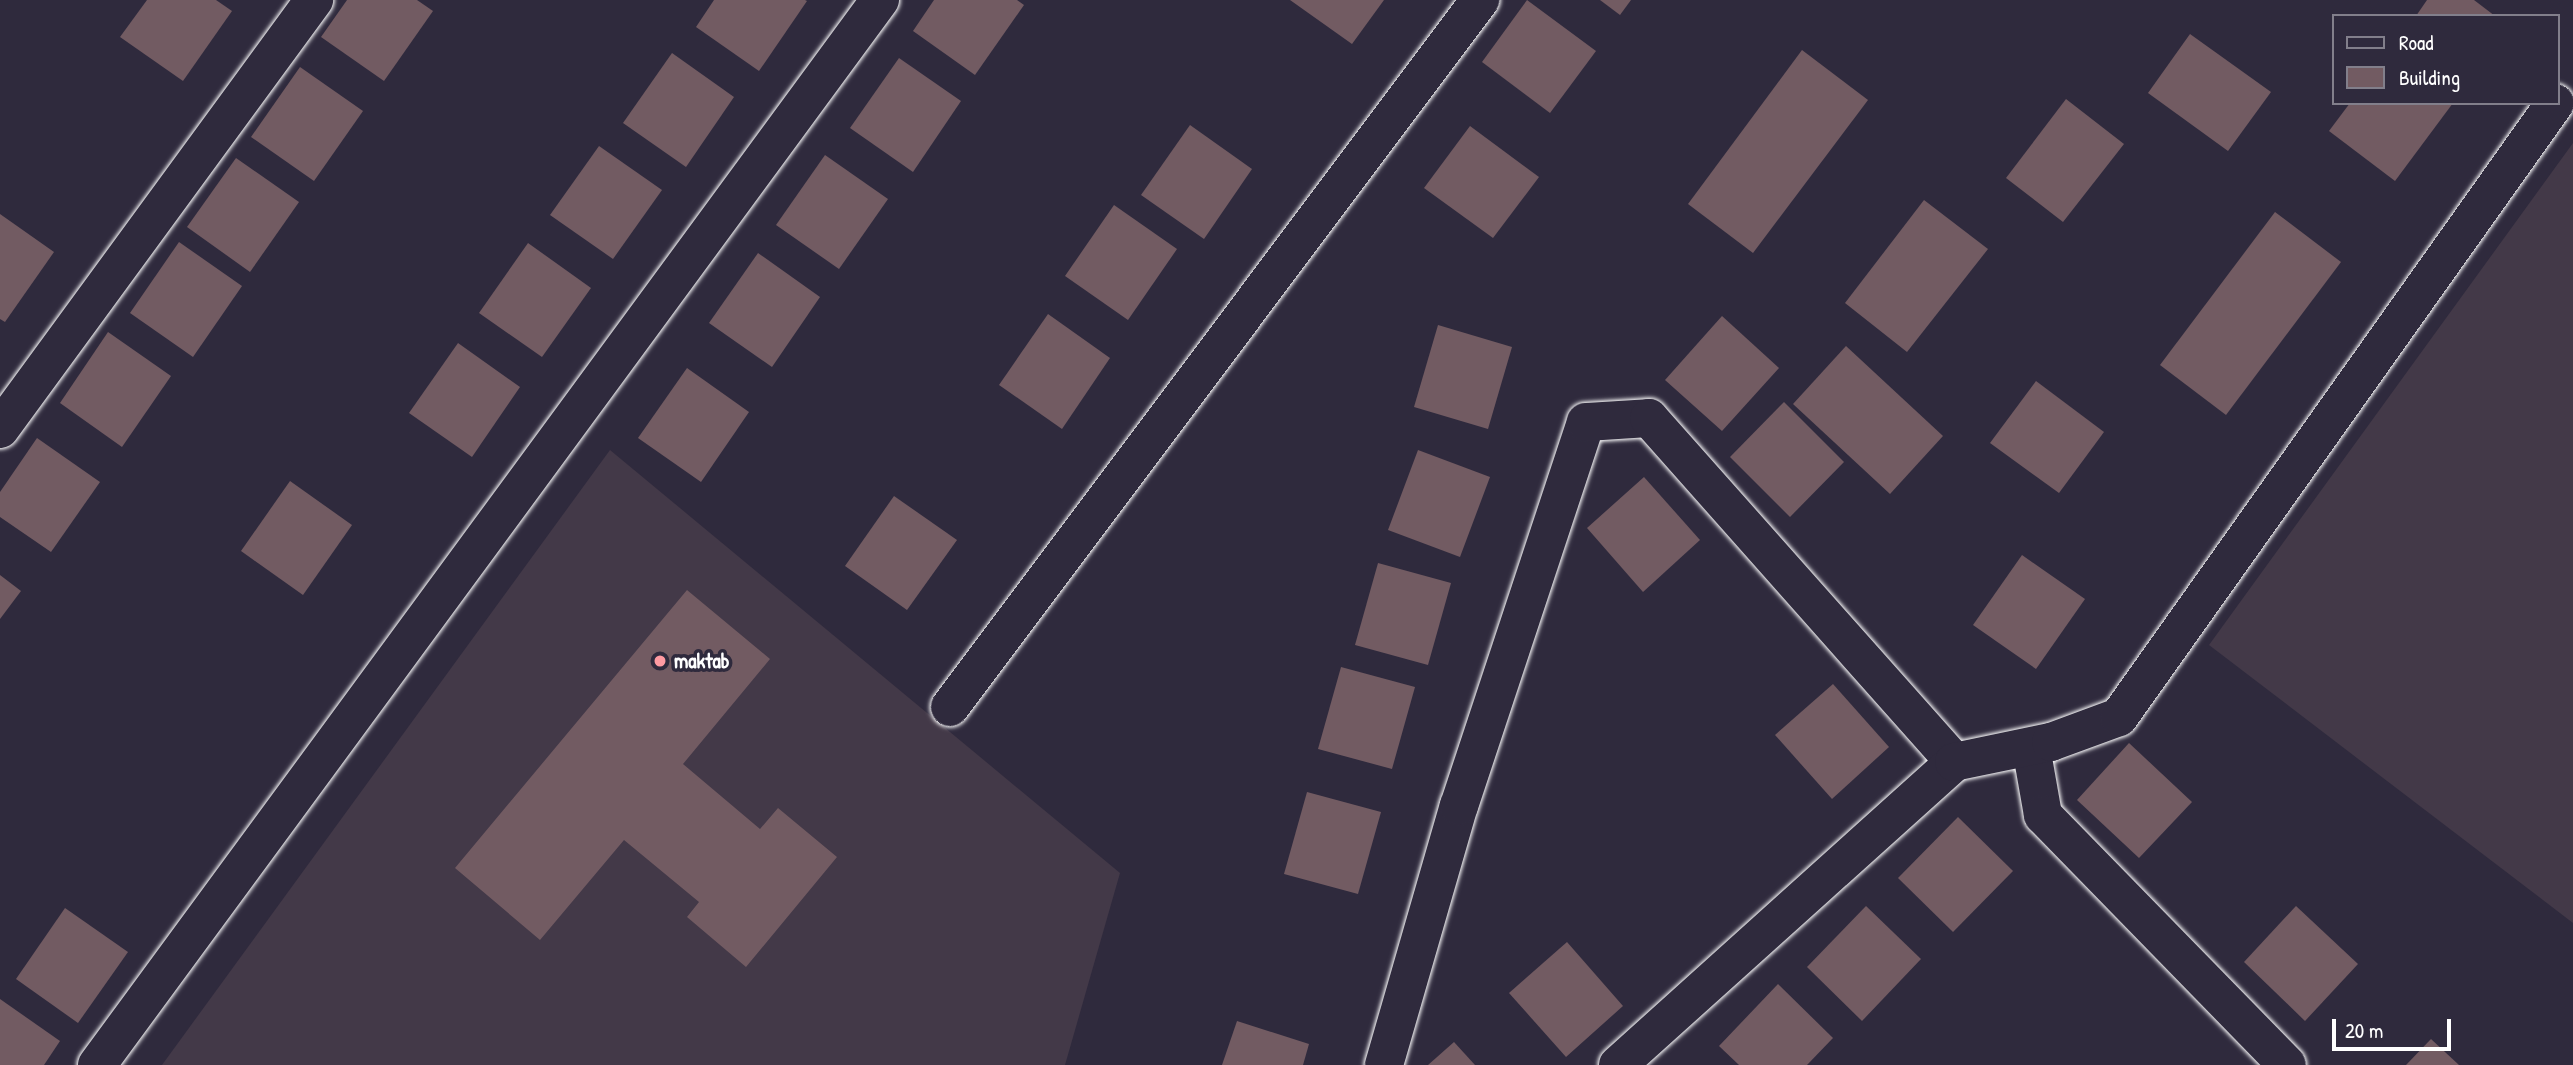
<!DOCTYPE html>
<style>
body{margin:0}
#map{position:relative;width:2573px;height:1065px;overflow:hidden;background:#2f2a3d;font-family:"Patrick Hand",sans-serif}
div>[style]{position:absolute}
.built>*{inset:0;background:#433948}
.building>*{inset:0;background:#725b62}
.roads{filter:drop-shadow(0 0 2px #fff) drop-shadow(0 0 2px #fff)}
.minor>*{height:38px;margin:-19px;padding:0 19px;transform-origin:19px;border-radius:19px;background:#2f2a3d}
.dots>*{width:19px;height:19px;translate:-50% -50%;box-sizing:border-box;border:4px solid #2f2a3d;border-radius:50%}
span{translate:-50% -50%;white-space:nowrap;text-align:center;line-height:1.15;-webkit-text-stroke:7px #2f2a3d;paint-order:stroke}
.poi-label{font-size:21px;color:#fff;font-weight:700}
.left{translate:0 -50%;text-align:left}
.legend{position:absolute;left:2332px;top:14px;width:228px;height:91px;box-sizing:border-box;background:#2f2a3d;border:2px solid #827f8b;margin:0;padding:9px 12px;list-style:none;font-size:21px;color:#fff}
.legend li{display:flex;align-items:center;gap:14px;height:35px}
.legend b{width:35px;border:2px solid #827f8b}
.scale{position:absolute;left:2332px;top:1019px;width:119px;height:32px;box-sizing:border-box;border:4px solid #fff;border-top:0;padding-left:9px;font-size:21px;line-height:24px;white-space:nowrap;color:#fff;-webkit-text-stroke:5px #2f2a3d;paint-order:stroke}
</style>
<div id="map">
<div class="built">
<i style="clip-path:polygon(2573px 143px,2573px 923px,2209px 645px)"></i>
<i style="clip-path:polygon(610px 450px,1120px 873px,1065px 1065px,162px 1065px)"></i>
</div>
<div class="building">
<i style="clip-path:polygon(147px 0,216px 0,232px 11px,183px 81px,120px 37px)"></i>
<i style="clip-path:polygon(347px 0,417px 0,433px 11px,384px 81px,321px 37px)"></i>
<i style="clip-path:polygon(714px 0,805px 0,807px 1px,759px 71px,696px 27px)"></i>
<i style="clip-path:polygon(934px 0,1017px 0,1024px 5px,975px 75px,913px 31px)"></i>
<i style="clip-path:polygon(1290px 0,1384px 0,1352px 44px)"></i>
<i style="clip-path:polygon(1527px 0,1596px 51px,1550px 113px,1482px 62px)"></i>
<i style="clip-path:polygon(1600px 0,1631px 0,1620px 15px)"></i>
<i style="clip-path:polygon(2427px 0,2474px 0,2495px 16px,2416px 16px)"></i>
<i style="clip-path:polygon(2190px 34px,2271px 92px,2228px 151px,2148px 93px)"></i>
<i style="clip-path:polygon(1802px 50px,1868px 100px,1753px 253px,1688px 204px)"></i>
<i style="clip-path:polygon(672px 53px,734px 97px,686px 167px,623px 123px)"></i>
<i style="clip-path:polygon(899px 58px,961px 101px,913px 172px,850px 128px)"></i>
<i style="clip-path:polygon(300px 67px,363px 111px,314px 181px,251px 137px)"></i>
<i style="clip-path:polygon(2066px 99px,2124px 144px,2063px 222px,2006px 178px)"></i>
<i style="clip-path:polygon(2350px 103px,2453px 103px,2395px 181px,2329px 131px)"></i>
<i style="clip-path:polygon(1190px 125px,1252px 169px,1204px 239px,1141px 195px)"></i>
<i style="clip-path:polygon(1470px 126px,1539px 177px,1493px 238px,1424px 188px)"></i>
<i style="clip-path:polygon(599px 146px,662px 190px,613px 259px,550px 215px)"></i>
<i style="clip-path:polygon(825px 155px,888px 199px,839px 269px,776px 225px)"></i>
<i style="clip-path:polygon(236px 158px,299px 202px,250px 272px,187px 227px)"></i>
<i style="clip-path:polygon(1924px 200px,1988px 249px,1907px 352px,1845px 303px)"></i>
<i style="clip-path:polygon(1114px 205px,1177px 249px,1128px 320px,1065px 276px)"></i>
<i style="clip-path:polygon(2275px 212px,2341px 262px,2226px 415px,2160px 365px)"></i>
<i style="clip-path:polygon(0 214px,54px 252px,5px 322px,0 319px)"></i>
<i style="clip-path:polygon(179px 242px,242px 286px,193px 357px,130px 313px)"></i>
<i style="clip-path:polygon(528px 243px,591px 288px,542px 357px,479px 313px)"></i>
<i style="clip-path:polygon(758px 253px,820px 297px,772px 367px,709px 323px)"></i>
<i style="clip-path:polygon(1048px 314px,1110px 358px,1062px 429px,999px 385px)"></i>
<i style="clip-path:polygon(1722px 316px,1779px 368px,1722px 431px,1665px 380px)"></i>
<i style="clip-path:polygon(1438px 325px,1512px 347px,1488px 429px,1414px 407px)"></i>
<i style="clip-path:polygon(108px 332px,171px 376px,122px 447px,60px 403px)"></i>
<i style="clip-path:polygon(458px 343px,520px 387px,472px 457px,409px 413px)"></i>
<i style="clip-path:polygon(1846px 346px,1943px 436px,1890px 494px,1793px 404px)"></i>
<i style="clip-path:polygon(687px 368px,749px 412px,701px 482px,638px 438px)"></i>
<i style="clip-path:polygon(2036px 381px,2104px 432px,2059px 493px,1990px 443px)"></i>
<i style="clip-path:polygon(1784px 402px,1844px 462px,1790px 517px,1730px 457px)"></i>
<i style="clip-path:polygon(37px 438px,100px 482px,51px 552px,0 517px,0 492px)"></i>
<i style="clip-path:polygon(1418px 450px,1490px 477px,1460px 557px,1388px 530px)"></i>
<i style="clip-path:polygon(1644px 477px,1700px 540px,1643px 592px,1587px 528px)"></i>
<i style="clip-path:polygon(290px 481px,352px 525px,303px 595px,241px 551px)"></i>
<i style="clip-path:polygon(894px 496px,957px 540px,907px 610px,845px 566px)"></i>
<i style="clip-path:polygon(2022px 555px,2085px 599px,2036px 669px,1973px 625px)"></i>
<i style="clip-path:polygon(1378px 563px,1451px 583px,1428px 665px,1355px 645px)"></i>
<i style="clip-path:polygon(0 575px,21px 591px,0 619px)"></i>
<i style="clip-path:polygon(687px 590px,770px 659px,683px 764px,760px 829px,778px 808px,837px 857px,746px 967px,687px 917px,699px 902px,624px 840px,540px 940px,455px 868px)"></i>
<i style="clip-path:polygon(1341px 667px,1415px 687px,1392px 769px,1318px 749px)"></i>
<i style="clip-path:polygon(1833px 684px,1889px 747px,1832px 799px,1775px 735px)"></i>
<i style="clip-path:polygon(2129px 743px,2192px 802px,2139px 858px,2077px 800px)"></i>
<i style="clip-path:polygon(1307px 792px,1381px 812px,1358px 894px,1284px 874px)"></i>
<i style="clip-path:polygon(1958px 817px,2013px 871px,1953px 932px,1898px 878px)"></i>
<i style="clip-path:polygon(1866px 906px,1921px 959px,1862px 1021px,1807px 967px)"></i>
<i style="clip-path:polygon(2296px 906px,2358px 964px,2305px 1021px,2244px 962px)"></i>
<i style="clip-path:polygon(65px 908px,128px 952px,78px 1023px,16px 979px)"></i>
<i style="clip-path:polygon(1567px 942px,1623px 1006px,1566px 1057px,1509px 993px)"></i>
<i style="clip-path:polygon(1778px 984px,1833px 1038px,1807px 1065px,1739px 1065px,1719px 1046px)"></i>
<i style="clip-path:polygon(0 999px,60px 1041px,44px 1065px,0 1065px)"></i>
<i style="clip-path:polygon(1237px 1021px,1309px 1044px,1303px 1065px,1222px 1065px)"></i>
<i style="clip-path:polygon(2431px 1039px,2459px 1065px,2406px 1065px)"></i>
<i style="clip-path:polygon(1454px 1042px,1475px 1065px,1428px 1065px)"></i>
</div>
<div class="roads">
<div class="minor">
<i style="left:0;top:429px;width:532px;rotate:-53.8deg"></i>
<i style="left:950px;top:707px;width:884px;rotate:-53.14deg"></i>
<i style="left:2031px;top:747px;width:69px;rotate:80deg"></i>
<i style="left:2043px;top:815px;width:349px;rotate:45.7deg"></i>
<i style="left:97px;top:1065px;width:1322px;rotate:-53.68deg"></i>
<i style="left:1384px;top:1065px;width:270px;rotate:-73.9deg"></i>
<i style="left:1459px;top:806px;width:404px;rotate:-71.7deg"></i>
<i style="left:1586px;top:422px;width:63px;rotate:-3.6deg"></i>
<i style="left:1649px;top:418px;width:460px;rotate:48.4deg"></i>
<i style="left:1618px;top:1065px;width:452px;rotate:-42deg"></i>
<i style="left:1954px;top:762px;width:99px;rotate:-11.7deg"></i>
<i style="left:2051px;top:742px;width:72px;rotate:-20.2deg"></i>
<i style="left:2119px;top:717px;width:753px;rotate:-54.62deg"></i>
</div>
</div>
<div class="dots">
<i style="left:660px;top:661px;background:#ff9aa2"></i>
</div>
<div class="poi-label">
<span class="left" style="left:674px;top:661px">maktab</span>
</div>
<ul class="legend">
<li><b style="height:9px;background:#2f2a3d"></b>Road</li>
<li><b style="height:19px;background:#725b62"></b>Building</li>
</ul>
<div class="scale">20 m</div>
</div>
